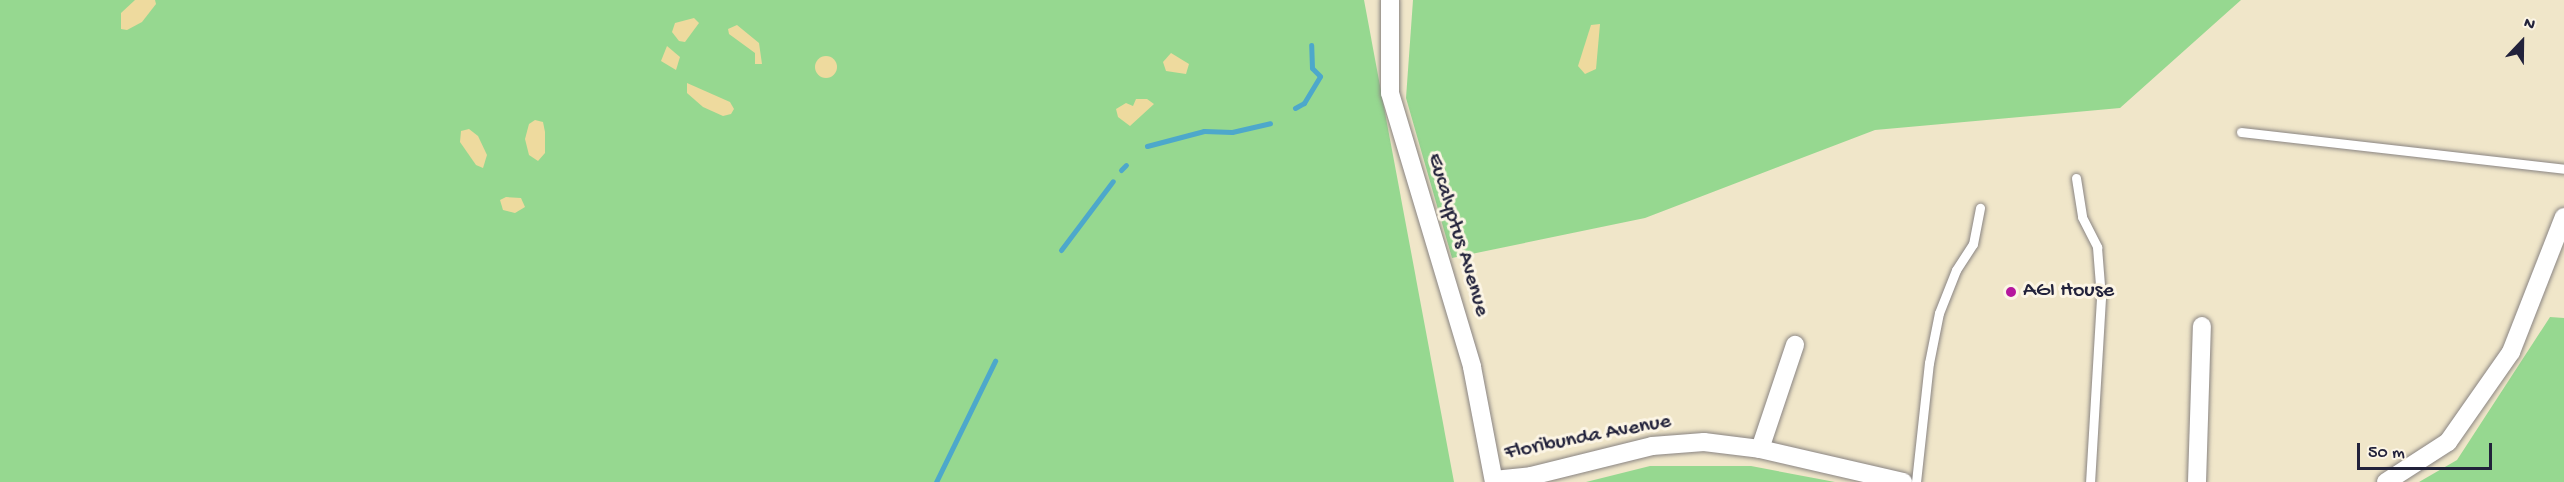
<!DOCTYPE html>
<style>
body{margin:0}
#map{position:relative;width:2564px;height:482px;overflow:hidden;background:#f0e6c9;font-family:"Gochi Hand",sans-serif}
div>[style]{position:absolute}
.green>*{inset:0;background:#96d890}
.sand>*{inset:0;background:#eeda9e}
.round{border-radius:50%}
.stream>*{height:5px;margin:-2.5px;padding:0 2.5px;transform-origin:2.5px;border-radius:2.5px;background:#4da8cb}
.roads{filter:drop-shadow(0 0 2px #898482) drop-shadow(0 0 2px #898482)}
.service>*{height:9px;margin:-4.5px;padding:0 4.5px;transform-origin:4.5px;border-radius:4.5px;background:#fff}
.minor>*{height:18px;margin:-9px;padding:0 9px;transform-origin:9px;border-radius:9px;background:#fff}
.dots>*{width:16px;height:16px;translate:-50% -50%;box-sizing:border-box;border:3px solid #fcf5e5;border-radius:50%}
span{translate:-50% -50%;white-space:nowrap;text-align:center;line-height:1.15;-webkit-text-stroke:6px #fcf5e5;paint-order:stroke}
.street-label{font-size:22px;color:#22223b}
.poi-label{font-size:22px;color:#22223b}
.left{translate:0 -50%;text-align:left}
.north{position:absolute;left:2492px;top:12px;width:60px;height:60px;-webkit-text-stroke:4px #fcf5e5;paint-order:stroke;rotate:22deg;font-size:16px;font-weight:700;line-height:24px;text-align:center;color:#22223b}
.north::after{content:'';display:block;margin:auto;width:21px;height:27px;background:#22223b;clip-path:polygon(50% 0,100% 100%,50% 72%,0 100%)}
.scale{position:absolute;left:2357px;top:443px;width:135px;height:27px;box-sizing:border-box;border:3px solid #22223b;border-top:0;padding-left:8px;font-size:18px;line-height:21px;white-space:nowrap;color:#22223b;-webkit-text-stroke:4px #fcf5e5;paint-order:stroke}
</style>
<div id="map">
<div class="green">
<i style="clip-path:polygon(0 0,1364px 0,1454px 482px,0 482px)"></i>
<i style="clip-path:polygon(1413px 0,2241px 0,2120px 108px,1875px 130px,1645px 218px,1452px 258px,1406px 98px)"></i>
<i style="clip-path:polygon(2550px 317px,2564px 318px,2564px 482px,2419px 482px,2457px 460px)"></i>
<i style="clip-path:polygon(1650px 466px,1751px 466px,1835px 482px,1586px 482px)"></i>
</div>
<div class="sand">
<i style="clip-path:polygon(135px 0,155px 0,156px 4px,142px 22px,127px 30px,121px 29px,121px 13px)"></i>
<i style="clip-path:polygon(694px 18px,699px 23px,685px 42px,679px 41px,672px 32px,675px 23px)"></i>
<i style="clip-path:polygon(1600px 24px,1596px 69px,1585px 74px,1578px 66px,1591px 25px)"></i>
<i style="clip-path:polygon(737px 25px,759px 43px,762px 64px,755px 64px,755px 53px,729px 34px,728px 29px)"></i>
<i style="clip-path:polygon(667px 46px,680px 57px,676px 70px,661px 61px)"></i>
<i style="clip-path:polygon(1171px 53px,1189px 64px,1186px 74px,1166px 71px,1163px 62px)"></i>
<i class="round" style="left:815px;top:56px;width:22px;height:22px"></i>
<i style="clip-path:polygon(687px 83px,730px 102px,734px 109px,731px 114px,723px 116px,703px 107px,687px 93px)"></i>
<i style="clip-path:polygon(1136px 99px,1147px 99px,1154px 104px,1130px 126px,1118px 117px,1116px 109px,1126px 103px,1133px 106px)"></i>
<i style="clip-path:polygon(535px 120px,543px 122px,545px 132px,545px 153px,538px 161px,529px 155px,525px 139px,529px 124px)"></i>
<i style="clip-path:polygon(469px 129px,478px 136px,487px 155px,483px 168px,476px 165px,460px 142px,461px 131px)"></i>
<i style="clip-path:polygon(506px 197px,521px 198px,525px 207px,515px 213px,503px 210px,500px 200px)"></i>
</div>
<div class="stream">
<i style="left:1295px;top:108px;width:10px;rotate:-29deg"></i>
<i style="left:1304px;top:103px;width:31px;rotate:-59deg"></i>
<i style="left:1320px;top:76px;width:11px;rotate:-135deg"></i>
<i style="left:1312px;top:68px;width:23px;rotate:-92deg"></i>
<i style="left:1147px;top:146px;width:59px;rotate:-14.7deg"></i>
<i style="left:1204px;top:131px;width:28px;rotate:2deg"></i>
<i style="left:1232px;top:132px;width:39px;rotate:-13deg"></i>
<i style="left:1121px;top:170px;width:7px;rotate:-45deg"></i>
<i style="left:1061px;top:250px;width:86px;rotate:-53deg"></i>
<i style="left:936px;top:482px;width:135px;rotate:-64deg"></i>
</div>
<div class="roads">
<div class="service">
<i style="left:2241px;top:132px;width:325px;rotate:6.5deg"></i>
<i style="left:2076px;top:178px;width:39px;rotate:81deg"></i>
<i style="left:2082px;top:217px;width:34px;rotate:63deg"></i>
<i style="left:2097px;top:247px;width:51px;rotate:85.5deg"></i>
<i style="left:2101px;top:298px;width:184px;rotate:93.4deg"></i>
<i style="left:1916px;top:482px;width:120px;rotate:-83.8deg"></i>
<i style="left:1929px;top:363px;width:51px;rotate:-78.7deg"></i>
<i style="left:1939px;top:313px;width:46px;rotate:-68.4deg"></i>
<i style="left:1956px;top:270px;width:31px;rotate:-57deg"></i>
<i style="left:1973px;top:244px;width:37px;rotate:-79deg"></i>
</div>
<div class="minor">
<i style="left:1390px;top:0;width:93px;rotate:90deg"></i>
<i style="left:1390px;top:93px;width:286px;rotate:73.3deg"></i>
<i style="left:1472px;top:367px;width:117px;rotate:79.2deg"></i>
<i style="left:1760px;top:449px;width:110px;rotate:-71.4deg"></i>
<i style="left:1494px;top:480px;width:37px;rotate:-6deg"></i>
<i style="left:1531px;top:476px;width:125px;rotate:-13.9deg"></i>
<i style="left:1652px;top:446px;width:52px;rotate:-4.4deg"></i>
<i style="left:1704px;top:442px;width:56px;rotate:7.1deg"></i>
<i style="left:1760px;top:449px;width:147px;rotate:13deg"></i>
<i style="left:2197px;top:482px;width:156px;rotate:-88.2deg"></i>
<i style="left:2386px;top:482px;width:74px;rotate:-32.8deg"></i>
<i style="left:2448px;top:442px;width:110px;rotate:-55deg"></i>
<i style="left:2511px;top:352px;width:145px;rotate:-68.6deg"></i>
</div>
</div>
<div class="dots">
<i style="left:2011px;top:292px;background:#b5179e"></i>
</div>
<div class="street-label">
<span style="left:1457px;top:235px;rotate:73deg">Eucalyptus Avenue</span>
<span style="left:1588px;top:438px;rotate:-11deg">Floribunda Avenue</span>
</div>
<div class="poi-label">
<span class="left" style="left:2023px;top:292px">AGI House</span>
</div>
<div class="north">N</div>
<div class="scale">50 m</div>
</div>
